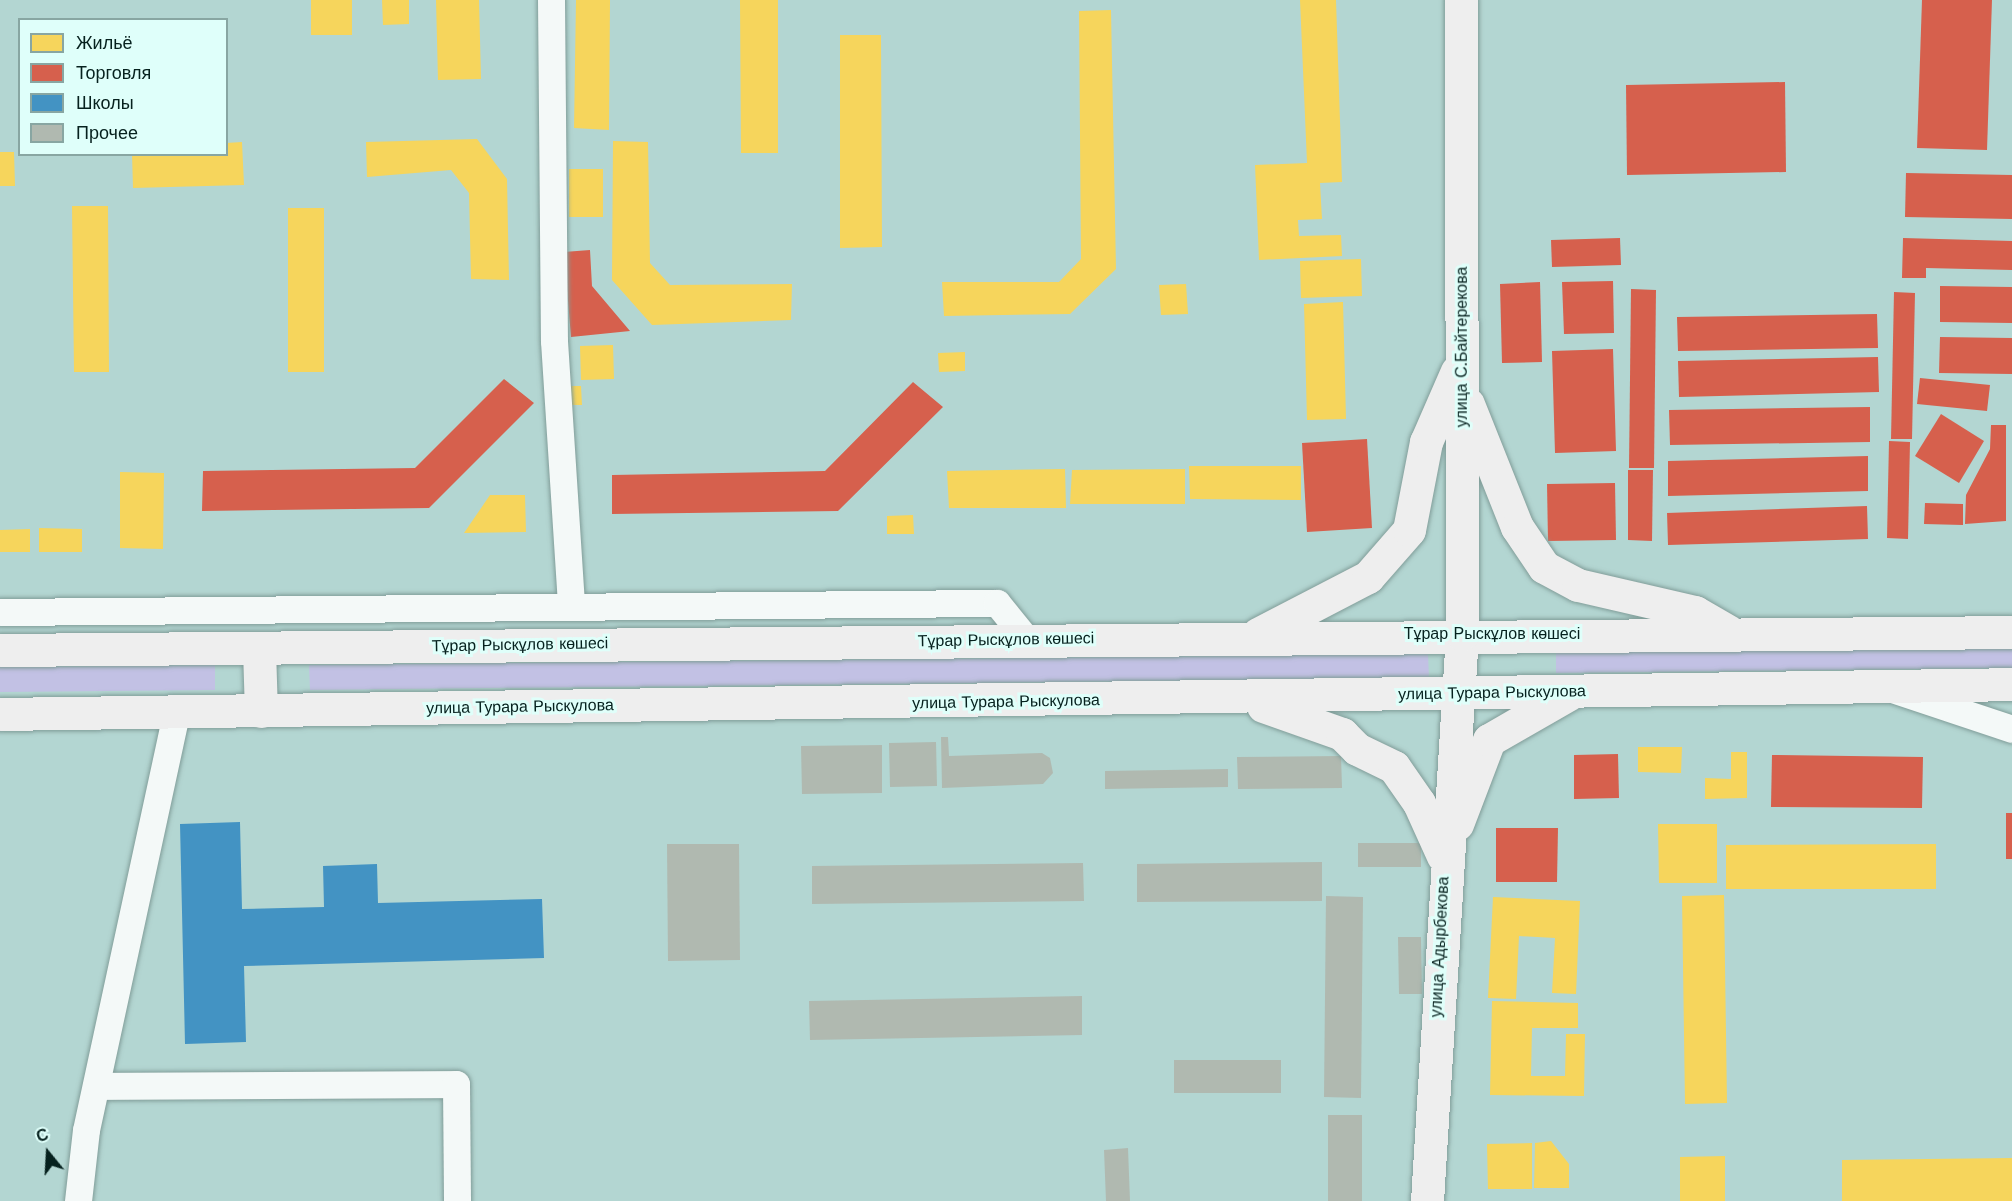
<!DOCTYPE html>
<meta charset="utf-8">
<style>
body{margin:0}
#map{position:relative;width:2012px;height:1201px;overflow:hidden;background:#b3d6d2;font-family:"Work Sans",sans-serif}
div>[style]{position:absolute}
.green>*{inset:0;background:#c2c1e4}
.homes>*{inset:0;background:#f6d55c}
.shops>*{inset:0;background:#d6604d}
.schools>*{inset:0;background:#4393c3}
.building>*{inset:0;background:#b0b9b0}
.roads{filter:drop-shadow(0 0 2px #819d99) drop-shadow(0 0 2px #819d99)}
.minor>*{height:27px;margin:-13.5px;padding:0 13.5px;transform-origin:13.5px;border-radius:13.5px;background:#f4f9f8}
.major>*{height:33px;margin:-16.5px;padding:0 16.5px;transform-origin:16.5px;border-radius:16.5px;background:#eee}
span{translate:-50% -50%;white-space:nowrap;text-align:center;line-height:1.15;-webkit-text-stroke:6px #dffffa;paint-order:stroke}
.street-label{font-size:16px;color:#06211e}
.legend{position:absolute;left:18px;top:18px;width:210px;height:138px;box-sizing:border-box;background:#dffffa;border:2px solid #88a6a2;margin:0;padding:8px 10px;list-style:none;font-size:18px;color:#06211e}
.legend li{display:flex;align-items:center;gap:12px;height:30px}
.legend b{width:30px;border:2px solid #88a6a2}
.north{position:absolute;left:18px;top:1123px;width:60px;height:60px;-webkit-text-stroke:4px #dffffa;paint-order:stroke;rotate:342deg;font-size:16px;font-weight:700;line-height:24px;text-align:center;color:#06211e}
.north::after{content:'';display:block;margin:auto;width:21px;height:27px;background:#06211e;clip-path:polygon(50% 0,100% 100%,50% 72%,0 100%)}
</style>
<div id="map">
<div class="green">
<i style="clip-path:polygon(2012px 648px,2012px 668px,1556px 673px,1556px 652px)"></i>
<i style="clip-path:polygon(1428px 654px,1429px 678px,310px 690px,309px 665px)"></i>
<i style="clip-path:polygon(215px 665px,215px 690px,0 692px,0 667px)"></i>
</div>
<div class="homes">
<i style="clip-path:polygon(311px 0,352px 0,352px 35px,311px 35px)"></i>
<i style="clip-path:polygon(382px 0,409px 0,409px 24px,383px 25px)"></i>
<i style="clip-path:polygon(436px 0,479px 0,481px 79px,438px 80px)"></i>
<i style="clip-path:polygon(576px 0,610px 0,609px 130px,574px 128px)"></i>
<i style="clip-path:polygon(740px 0,778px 0,778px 153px,741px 153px)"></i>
<i style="clip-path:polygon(1300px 0,1336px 0,1342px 182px,1320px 183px,1322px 219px,1298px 220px,1299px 236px,1341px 235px,1342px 256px,1259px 260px,1255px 165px,1307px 163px)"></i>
<i style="clip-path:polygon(1111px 10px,1116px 269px,1070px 314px,944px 316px,942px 282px,1059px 282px,1081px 259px,1079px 11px)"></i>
<i style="clip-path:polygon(840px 35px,881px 35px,882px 247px,840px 248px)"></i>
<i style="clip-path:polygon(477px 139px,507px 179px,509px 280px,471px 279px,469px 193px,451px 170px,367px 177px,366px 142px)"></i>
<i style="clip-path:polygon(613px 141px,648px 142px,650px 263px,670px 285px,792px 284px,791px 320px,652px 325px,612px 280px)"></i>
<i style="clip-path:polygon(242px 142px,244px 185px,133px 188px,132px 154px,226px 154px,226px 143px)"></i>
<i style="clip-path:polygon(0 152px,14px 152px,15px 186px,0 186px)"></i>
<i style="clip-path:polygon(569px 169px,603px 169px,603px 217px,569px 217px)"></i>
<i style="clip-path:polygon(72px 206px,108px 206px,109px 372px,74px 372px)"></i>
<i style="clip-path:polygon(288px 208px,324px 208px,324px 372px,288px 372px)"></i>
<i style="clip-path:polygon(1361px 259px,1362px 296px,1301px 298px,1300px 261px)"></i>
<i style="clip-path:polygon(1186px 284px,1188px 314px,1161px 315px,1159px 285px)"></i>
<i style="clip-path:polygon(1343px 302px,1346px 419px,1307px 420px,1304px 304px)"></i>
<i style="clip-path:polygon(613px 345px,614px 379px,581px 380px,580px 346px)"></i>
<i style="clip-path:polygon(965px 352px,965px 371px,939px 372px,938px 353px)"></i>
<i style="clip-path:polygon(567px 386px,581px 386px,582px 405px,568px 405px)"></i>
<i style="clip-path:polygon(1189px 466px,1301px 466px,1301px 500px,1190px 499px)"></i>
<i style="clip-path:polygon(1065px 469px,1066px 508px,949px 508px,947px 471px)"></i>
<i style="clip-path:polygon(1185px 469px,1185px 504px,1070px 504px,1072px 470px)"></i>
<i style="clip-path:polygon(120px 472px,164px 473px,163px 549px,120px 548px)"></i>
<i style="clip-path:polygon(490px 495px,525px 495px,526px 532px,464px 533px)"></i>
<i style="clip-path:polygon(913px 515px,914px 534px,887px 534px,887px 516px)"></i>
<i style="clip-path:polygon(39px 528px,82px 529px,82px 552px,39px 552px)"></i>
<i style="clip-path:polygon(30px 529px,30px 552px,0 552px,0 530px)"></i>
<i style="clip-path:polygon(1638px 747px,1682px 747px,1681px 773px,1638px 772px)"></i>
<i style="clip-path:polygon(1731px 752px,1747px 752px,1747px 798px,1705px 799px,1705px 778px,1731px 779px)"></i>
<i style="clip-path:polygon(1658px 824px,1717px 824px,1717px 883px,1659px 883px)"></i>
<i style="clip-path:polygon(1936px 844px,1936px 889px,1726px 889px,1726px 845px)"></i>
<i style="clip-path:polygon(1724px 895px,1727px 1103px,1685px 1104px,1682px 896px)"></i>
<i style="clip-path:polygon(1493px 897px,1580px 901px,1576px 994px,1552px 993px,1555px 938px,1519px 936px,1516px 999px,1488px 998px)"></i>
<i style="clip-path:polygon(1492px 1001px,1578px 1003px,1578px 1028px,1532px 1028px,1531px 1076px,1565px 1076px,1566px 1034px,1585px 1034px,1584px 1096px,1490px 1095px)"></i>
<i style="clip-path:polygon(1551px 1141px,1569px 1164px,1569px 1188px,1534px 1188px,1535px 1143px)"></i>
<i style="clip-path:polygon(1532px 1143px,1532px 1189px,1488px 1189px,1487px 1144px)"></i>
<i style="clip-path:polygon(1725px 1156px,1725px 1201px,1680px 1201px,1680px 1157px)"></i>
<i style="clip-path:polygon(2012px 1158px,2012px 1201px,1842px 1201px,1842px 1160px)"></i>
</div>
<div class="shops">
<i style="clip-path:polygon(1922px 0,1992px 0,1987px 150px,1917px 148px)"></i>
<i style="clip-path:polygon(1785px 82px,1786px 172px,1627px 175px,1626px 85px)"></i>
<i style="clip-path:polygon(1906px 173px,2012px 175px,2012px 219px,1905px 217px)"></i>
<i style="clip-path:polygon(1620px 238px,1621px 265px,1552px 267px,1551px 240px)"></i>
<i style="clip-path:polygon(1903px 238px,2012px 241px,2012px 270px,1926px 268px,1926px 278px,1902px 278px)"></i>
<i style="clip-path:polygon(590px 250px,592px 286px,630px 331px,571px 337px,564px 252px)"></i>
<i style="clip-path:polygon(1613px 281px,1614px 333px,1564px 334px,1562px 282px)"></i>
<i style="clip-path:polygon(1540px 282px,1542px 362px,1502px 363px,1500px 284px)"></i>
<i style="clip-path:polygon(1940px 286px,2012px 287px,2012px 323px,1940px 322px)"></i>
<i style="clip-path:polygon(1631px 289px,1656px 290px,1654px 468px,1629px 468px)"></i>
<i style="clip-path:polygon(1894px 292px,1915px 293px,1912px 439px,1891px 439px)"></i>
<i style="clip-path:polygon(1877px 314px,1878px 348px,1678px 351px,1677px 317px)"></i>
<i style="clip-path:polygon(1940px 337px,2012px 338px,2012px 374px,1939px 373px)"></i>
<i style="clip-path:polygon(1613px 349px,1616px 451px,1555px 453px,1552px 351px)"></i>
<i style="clip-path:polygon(1878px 357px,1879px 392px,1679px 397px,1678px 361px)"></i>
<i style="clip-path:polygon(1920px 378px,1990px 385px,1987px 411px,1917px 404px)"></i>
<i style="clip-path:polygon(504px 379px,534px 403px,429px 508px,202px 511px,203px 471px,415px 468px)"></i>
<i style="clip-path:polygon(913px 382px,943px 407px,838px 511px,612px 514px,612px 475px,825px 471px)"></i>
<i style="clip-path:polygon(1870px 407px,1870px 442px,1670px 445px,1669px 410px)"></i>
<i style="clip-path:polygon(1941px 414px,1984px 441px,1959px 483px,1915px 456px)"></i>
<i style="clip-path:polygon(1991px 425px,2006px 425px,2006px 521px,1965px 524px,1966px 495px,1990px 449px)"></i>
<i style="clip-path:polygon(1367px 439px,1372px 528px,1307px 532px,1302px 443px)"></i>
<i style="clip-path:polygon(1889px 441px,1910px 442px,1908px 539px,1887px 538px)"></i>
<i style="clip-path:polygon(1868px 456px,1868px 491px,1668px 496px,1668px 461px)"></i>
<i style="clip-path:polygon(1628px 470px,1653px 470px,1652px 541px,1628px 540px)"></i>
<i style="clip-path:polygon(1615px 483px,1616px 540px,1548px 541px,1547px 484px)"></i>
<i style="clip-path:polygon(1925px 503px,1963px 504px,1963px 525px,1924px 524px)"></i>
<i style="clip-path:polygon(1867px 506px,1868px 539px,1668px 545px,1667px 513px)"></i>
<i style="clip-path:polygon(1618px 754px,1619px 798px,1574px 799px,1574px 755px)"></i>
<i style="clip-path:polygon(1772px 755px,1923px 757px,1922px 808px,1771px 807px)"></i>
<i style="clip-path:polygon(2006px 813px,2012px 813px,2012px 859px,2006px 859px)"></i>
<i style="clip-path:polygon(1496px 828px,1558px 828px,1557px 882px,1496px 882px)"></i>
</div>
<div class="schools">
<i style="clip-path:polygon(240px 822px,242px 909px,324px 907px,323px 866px,377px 864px,378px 903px,542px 899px,544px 958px,244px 966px,246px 1042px,185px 1044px,180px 824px)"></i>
</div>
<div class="building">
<i style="clip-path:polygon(941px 737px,948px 737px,949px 756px,1042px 753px,1050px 758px,1053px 773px,1043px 784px,942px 788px)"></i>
<i style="clip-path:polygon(936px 742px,937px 786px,890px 787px,889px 743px)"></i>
<i style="clip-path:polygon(882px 745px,882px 793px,802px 794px,801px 746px)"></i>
<i style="clip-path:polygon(1341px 756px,1342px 788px,1238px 789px,1237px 757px)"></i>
<i style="clip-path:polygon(1228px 769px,1228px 787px,1105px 789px,1105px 771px)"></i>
<i style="clip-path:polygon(1358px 843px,1421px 843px,1421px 867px,1358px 867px)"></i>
<i style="clip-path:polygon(667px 844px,739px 844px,740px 960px,668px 961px)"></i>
<i style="clip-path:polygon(1322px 862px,1322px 901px,1137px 902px,1137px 864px)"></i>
<i style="clip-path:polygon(1083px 863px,1084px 901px,812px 904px,812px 866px)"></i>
<i style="clip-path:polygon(1326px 896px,1363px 897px,1361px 1098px,1324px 1097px)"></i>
<i style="clip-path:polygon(1398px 937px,1421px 937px,1422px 994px,1399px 994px)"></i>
<i style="clip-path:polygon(1082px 996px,1082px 1035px,810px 1040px,809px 1001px)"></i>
<i style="clip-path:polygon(1174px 1060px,1281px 1060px,1281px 1093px,1174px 1093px)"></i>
<i style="clip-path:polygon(1328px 1115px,1362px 1115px,1362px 1201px,1328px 1201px)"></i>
<i style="clip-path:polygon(1128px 1148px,1130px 1201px,1106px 1201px,1104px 1150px)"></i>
</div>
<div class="roads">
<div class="minor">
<i style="left:551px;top:0;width:341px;rotate:89.5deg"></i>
<i style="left:554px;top:341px;width:266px;rotate:86.3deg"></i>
<i style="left:0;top:612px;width:997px;rotate:-0.52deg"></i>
<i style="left:997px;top:603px;width:48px;rotate:51deg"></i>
<i style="left:1895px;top:690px;width:123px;rotate:18.4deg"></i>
<i style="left:96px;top:1086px;width:360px;rotate:-0.3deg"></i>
<i style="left:456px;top:1084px;width:117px;rotate:89.5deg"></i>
<i style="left:78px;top:1201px;width:71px;rotate:-83.6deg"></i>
<i style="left:86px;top:1130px;width:428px;rotate:-77.8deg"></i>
</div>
<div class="major">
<i style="left:1468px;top:404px;width:132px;rotate:68.3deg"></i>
<i style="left:1517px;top:527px;width:48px;rotate:56deg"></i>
<i style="left:1544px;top:567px;width:38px;rotate:28deg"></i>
<i style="left:1578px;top:585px;width:120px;rotate:13deg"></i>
<i style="left:1695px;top:612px;width:39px;rotate:30deg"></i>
<i style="left:1258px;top:634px;width:124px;rotate:-27.4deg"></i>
<i style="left:1368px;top:577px;width:62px;rotate:-48.9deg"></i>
<i style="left:1409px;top:530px;width:90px;rotate:-79.1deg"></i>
<i style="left:1426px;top:442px;width:77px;rotate:-66.4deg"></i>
<i style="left:259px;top:649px;width:62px;rotate:88.2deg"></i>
<i style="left:0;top:650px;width:2012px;rotate:-0.51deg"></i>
<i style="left:1263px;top:706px;width:84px;rotate:19.5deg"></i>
<i style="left:1342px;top:734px;width:21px;rotate:45deg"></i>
<i style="left:1357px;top:749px;width:41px;rotate:25.9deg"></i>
<i style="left:1394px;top:767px;width:44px;rotate:55.2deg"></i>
<i style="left:1419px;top:803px;width:58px;rotate:65.6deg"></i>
<i style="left:0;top:714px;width:2012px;rotate:-0.85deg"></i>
<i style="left:1457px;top:824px;width:90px;rotate:-69.1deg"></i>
<i style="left:1489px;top:740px;width:92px;rotate:-29.9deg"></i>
<i style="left:1427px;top:1201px;width:568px;rotate:-86.47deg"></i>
<i style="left:1462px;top:634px;width:634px;rotate:-90.09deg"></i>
</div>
</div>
<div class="street-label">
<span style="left:1462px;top:347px;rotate:-90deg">улица С.Байтерекова</span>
<span style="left:1492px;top:634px">Тұрар Рыскұлов көшесі</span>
<span style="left:1006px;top:640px;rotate:-1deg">Тұрар Рыскұлов көшесі</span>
<span style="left:520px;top:645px;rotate:-1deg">Тұрар Рыскұлов көшесі</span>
<span style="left:1492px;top:693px;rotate:-1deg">улица Турара Рыскулова</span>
<span style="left:1006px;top:702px;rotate:-1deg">улица Турара Рыскулова</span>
<span style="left:520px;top:707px;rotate:-1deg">улица Турара Рыскулова</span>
<span style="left:1440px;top:947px;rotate:-87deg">улица Адырбекова</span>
</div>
<ul class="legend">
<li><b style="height:16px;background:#f6d55c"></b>Жильё</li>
<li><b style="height:16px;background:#d6604d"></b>Торговля</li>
<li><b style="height:16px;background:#4393c3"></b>Школы</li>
<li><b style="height:16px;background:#b0b9b0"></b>Прочее</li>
</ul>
<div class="north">С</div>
</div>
